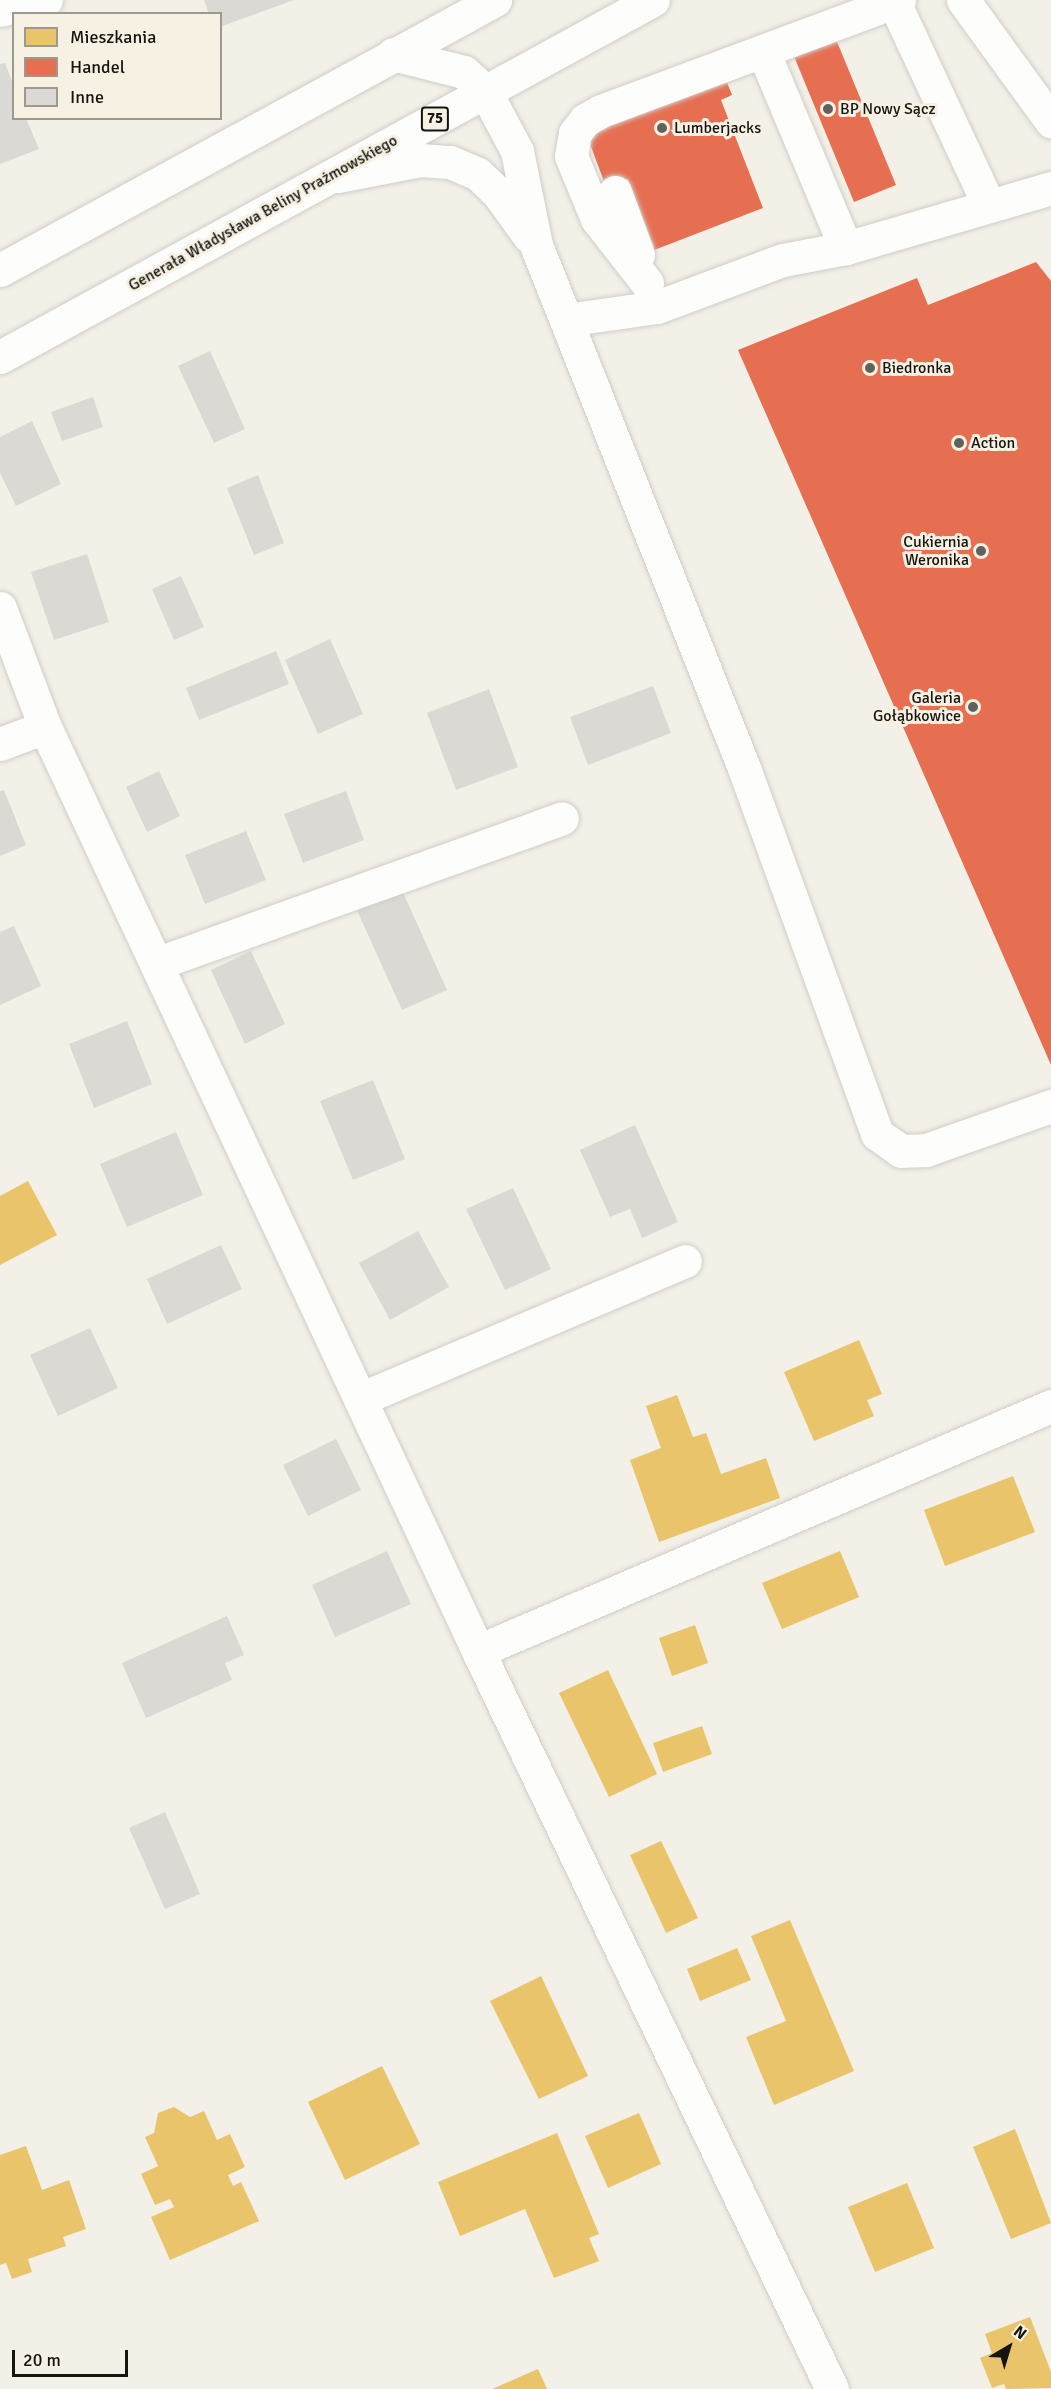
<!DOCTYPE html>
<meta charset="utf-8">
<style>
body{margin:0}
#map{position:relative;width:1051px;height:2389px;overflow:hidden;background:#f3f0e8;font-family:Signika,sans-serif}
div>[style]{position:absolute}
.homes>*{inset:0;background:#e9c46a}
.shops>*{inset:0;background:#e76f51}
.building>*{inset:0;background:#dbd9d3}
.roads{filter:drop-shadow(0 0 2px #d0cdc7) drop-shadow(0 0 2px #d0cdc7)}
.minor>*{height:33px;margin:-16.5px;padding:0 16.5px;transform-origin:16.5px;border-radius:16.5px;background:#fdfdfc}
.major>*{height:33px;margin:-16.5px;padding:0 16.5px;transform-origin:16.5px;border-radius:16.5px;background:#fdfdfc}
.dots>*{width:16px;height:16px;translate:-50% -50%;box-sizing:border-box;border:3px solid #f7f1e4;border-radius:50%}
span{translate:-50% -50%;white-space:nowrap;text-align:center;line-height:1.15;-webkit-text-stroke:6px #f7f1e4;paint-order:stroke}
.shield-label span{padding:2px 4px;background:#f7f1e4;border:2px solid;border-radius:4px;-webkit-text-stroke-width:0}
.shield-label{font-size:15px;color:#16140f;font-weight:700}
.poi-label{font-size:16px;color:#16140f}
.left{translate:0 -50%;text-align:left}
.right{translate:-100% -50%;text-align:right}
.street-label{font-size:16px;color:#16140f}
.legend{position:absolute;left:12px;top:12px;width:210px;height:108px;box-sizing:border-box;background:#f7f1e4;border:2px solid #9d998f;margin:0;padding:8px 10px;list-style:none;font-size:18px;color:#16140f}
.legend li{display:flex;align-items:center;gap:12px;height:30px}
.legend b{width:30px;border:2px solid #9d998f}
.north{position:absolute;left:979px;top:2317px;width:60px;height:60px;-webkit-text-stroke:4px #f7f1e4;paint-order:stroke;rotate:38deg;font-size:16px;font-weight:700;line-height:24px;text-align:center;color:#16140f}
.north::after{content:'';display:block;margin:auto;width:21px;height:27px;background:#16140f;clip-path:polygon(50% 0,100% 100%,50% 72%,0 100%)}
.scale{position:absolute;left:12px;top:2350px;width:116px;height:27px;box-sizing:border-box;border:3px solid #16140f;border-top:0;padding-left:8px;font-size:18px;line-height:21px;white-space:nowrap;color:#16140f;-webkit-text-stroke:4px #f7f1e4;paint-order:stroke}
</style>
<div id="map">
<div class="homes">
<i style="clip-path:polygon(28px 1181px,57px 1235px,0 1265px,0 1196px)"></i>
<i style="clip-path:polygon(859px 1340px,882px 1394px,867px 1400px,874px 1416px,814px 1441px,784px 1372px)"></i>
<i style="clip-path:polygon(677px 1395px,693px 1437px,706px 1433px,721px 1474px,766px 1458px,780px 1498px,659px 1542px,630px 1460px,661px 1448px,646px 1406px)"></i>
<i style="clip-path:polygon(1013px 1476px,1035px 1532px,945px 1566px,924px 1510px)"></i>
<i style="clip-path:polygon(840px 1551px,859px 1597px,782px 1629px,762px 1583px)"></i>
<i style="clip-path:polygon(695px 1625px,708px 1663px,672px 1676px,659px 1638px)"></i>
<i style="clip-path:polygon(608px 1670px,657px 1774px,609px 1797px,559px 1693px)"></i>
<i style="clip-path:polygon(702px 1726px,712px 1754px,663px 1772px,653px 1743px)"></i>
<i style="clip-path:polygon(661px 1841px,698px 1918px,666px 1933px,630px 1855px)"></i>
<i style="clip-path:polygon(790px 1920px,854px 2071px,774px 2105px,746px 2037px,786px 2021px,751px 1936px)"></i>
<i style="clip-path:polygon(737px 1948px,751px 1980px,700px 2001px,687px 1969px)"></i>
<i style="clip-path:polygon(541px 1976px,588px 2076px,539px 2099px,490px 2001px)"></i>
<i style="clip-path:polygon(382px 2066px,420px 2144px,345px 2180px,308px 2102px)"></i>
<i style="clip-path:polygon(174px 2107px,190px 2117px,204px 2111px,217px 2140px,230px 2134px,245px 2167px,228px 2175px,233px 2186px,241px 2182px,259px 2221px,170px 2260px,151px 2217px,174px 2207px,170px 2199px,155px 2205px,141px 2174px,158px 2166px,145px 2137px,154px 2133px,158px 2113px)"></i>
<i style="clip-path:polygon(639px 2113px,661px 2164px,608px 2188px,585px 2136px)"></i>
<i style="clip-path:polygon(1015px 2129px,1051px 2223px,1011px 2239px,973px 2147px)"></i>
<i style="clip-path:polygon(557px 2133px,599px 2234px,589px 2238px,599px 2261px,554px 2278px,525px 2209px,460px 2236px,438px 2182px)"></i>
<i style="clip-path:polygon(26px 2146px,42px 2190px,69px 2180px,86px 2229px,63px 2237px,66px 2246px,28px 2259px,32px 2272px,12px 2279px,6px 2263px,0 2265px,0 2155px)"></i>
<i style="clip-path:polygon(907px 2183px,934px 2248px,875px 2272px,848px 2207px)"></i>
<i style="clip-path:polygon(1030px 2317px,1051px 2372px,1051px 2388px,1006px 2389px,1004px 2384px,992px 2388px,980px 2358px,992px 2353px,985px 2334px)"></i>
<i style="clip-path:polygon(538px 2369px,547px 2389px,492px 2389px)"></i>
</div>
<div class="shops">
<i style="clip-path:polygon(833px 32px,896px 185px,854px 202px,791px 49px)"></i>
<i style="clip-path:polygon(724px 75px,732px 95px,721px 100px,763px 208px,649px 252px,654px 247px,628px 179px,606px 187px,590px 144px,593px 128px)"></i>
<i style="clip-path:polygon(1036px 262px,1051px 281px,1051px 1065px,738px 350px,917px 278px,928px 305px)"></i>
</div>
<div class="building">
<i style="clip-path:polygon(204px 0,294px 0,220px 27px,220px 14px,209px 14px)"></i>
<i style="clip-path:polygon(5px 63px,14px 86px,14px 118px,26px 118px,39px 149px,0 164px,0 64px)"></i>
<i style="clip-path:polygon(210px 351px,245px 429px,214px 443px,178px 366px)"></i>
<i style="clip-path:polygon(93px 397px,103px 427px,62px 441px,51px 412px)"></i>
<i style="clip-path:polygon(32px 421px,61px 484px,16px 506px,0 473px,0 437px)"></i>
<i style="clip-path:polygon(258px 475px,284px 543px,254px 555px,227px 488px)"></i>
<i style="clip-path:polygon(87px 554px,109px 622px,54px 640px,31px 572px)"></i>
<i style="clip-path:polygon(181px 576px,204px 627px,174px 640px,152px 589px)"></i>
<i style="clip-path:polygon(330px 639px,363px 714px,318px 734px,285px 660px)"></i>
<i style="clip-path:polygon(276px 651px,289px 684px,199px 720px,186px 688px)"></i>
<i style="clip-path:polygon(653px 686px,671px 733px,588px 765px,570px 717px)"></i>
<i style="clip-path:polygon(489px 689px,518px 767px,456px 790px,427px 713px)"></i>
<i style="clip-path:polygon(159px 771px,180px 816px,147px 832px,126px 787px)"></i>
<i style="clip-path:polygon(4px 790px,26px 845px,0 856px,0 791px)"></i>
<i style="clip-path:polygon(346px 791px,364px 840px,303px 863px,284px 814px)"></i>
<i style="clip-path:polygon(246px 831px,266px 880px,205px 904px,185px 855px)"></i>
<i style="clip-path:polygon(401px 888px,447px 990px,402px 1010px,356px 908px)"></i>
<i style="clip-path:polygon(14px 926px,41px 986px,0 1005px,0 932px)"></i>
<i style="clip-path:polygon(251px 951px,285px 1024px,245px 1044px,211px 970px)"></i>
<i style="clip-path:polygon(127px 1021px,152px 1084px,94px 1108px,69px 1044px)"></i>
<i style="clip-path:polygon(373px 1080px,405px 1159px,353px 1180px,320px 1101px)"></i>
<i style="clip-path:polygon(635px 1125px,678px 1222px,642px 1238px,630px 1209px,610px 1217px,580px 1150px)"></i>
<i style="clip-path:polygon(176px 1132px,203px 1195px,127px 1227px,100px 1164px)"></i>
<i style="clip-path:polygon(513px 1188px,551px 1269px,505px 1290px,466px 1209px)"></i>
<i style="clip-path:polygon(418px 1231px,449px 1287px,390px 1320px,359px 1263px)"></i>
<i style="clip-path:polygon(221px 1245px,242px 1289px,167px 1324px,147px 1279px)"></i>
<i style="clip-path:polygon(90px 1328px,118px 1388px,58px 1416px,30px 1355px)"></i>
<i style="clip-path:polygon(336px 1439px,361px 1490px,308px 1516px,283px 1465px)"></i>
<i style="clip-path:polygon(387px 1551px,411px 1604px,335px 1637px,312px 1585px)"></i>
<i style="clip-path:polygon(227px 1616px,244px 1655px,225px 1663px,232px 1680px,146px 1718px,122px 1663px)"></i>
<i style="clip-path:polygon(165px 1812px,200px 1894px,165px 1909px,129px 1828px)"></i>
</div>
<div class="roads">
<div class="minor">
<i style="left:963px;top:0;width:150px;rotate:54deg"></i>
<i style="left:894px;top:2px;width:223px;rotate:65deg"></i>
<i style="left:0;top:10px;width:47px;rotate:-12.3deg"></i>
<i style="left:763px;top:51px;width:214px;rotate:67.2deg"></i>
<i style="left:393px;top:54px;width:73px;rotate:14.2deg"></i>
<i style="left:464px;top:72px;width:28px;rotate:42deg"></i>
<i style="left:485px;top:91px;width:68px;rotate:61.9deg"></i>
<i style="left:517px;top:151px;width:96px;rotate:78.6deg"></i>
<i style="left:536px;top:245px;width:563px;rotate:68.31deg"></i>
<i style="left:744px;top:768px;width:389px;rotate:70deg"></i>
<i style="left:877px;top:1134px;width:29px;rotate:35deg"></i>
<i style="left:901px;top:1151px;width:25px;rotate:-2deg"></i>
<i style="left:926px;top:1150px;width:133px;rotate:-19.4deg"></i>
<i style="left:338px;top:176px;width:84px;rotate:-11deg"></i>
<i style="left:420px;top:160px;width:30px;rotate:4deg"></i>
<i style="left:450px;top:162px;width:30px;rotate:23deg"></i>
<i style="left:478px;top:174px;width:28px;rotate:44deg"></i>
<i style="left:498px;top:193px;width:53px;rotate:54.2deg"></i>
<i style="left:615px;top:192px;width:67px;rotate:69.9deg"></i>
<i style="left:647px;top:283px;width:81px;rotate:-128deg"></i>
<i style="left:597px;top:219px;width:68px;rotate:-112.4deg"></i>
<i style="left:571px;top:156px;width:23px;rotate:-80deg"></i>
<i style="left:575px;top:133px;width:16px;rotate:-52deg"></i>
<i style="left:585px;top:120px;width:18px;rotate:-29deg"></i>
<i style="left:601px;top:111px;width:318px;rotate:-20.4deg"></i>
<i style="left:566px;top:320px;width:92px;rotate:-8.1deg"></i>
<i style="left:657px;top:307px;width:134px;rotate:-20.5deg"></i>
<i style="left:783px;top:260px;width:64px;rotate:-10.8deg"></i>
<i style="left:846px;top:248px;width:214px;rotate:-16.3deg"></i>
<i style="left:0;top:608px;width:127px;rotate:69.3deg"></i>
<i style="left:45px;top:727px;width:1020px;rotate:64.89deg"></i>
<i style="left:478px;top:1651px;width:819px;rotate:64.37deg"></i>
<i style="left:0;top:744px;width:48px;rotate:-20.7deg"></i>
<i style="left:158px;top:963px;width:429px;rotate:-19.7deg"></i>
<i style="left:360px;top:1399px;width:353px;rotate:-23deg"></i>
<i style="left:478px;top:1651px;width:623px;rotate:-23.15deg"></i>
</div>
<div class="major">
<i style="left:0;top:270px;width:564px;rotate:-28.61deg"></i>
<i style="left:0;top:357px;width:744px;rotate:-28.67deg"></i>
</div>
</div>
<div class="dots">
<i style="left:828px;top:109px;background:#63615b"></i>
<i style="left:662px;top:128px;background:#63615b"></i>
<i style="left:870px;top:368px;background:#63615b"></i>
<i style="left:959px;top:443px;background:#63615b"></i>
<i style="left:981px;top:551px;background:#63615b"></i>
<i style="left:973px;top:707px;background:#63615b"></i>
</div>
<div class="shield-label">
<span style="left:435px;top:119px">75</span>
</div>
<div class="poi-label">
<span class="left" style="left:840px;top:109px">BP Nowy Sącz</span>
<span class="left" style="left:674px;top:128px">Lumberjacks</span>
<span class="left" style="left:882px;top:368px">Biedronka</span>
<span class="left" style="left:971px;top:443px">Action</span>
<span class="right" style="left:969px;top:551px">Cukiernia<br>Weronika</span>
<span class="right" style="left:961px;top:707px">Galeria<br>Gołąbkowice</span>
</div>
<div class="street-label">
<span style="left:263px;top:213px;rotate:-29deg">Generała Władysława Beliny Prażmowskiego</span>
</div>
<ul class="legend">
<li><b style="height:16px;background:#e9c46a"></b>Mieszkania</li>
<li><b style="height:16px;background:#e76f51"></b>Handel</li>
<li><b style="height:16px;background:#dbd9d3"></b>Inne</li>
</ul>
<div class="north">N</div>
<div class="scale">20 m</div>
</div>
